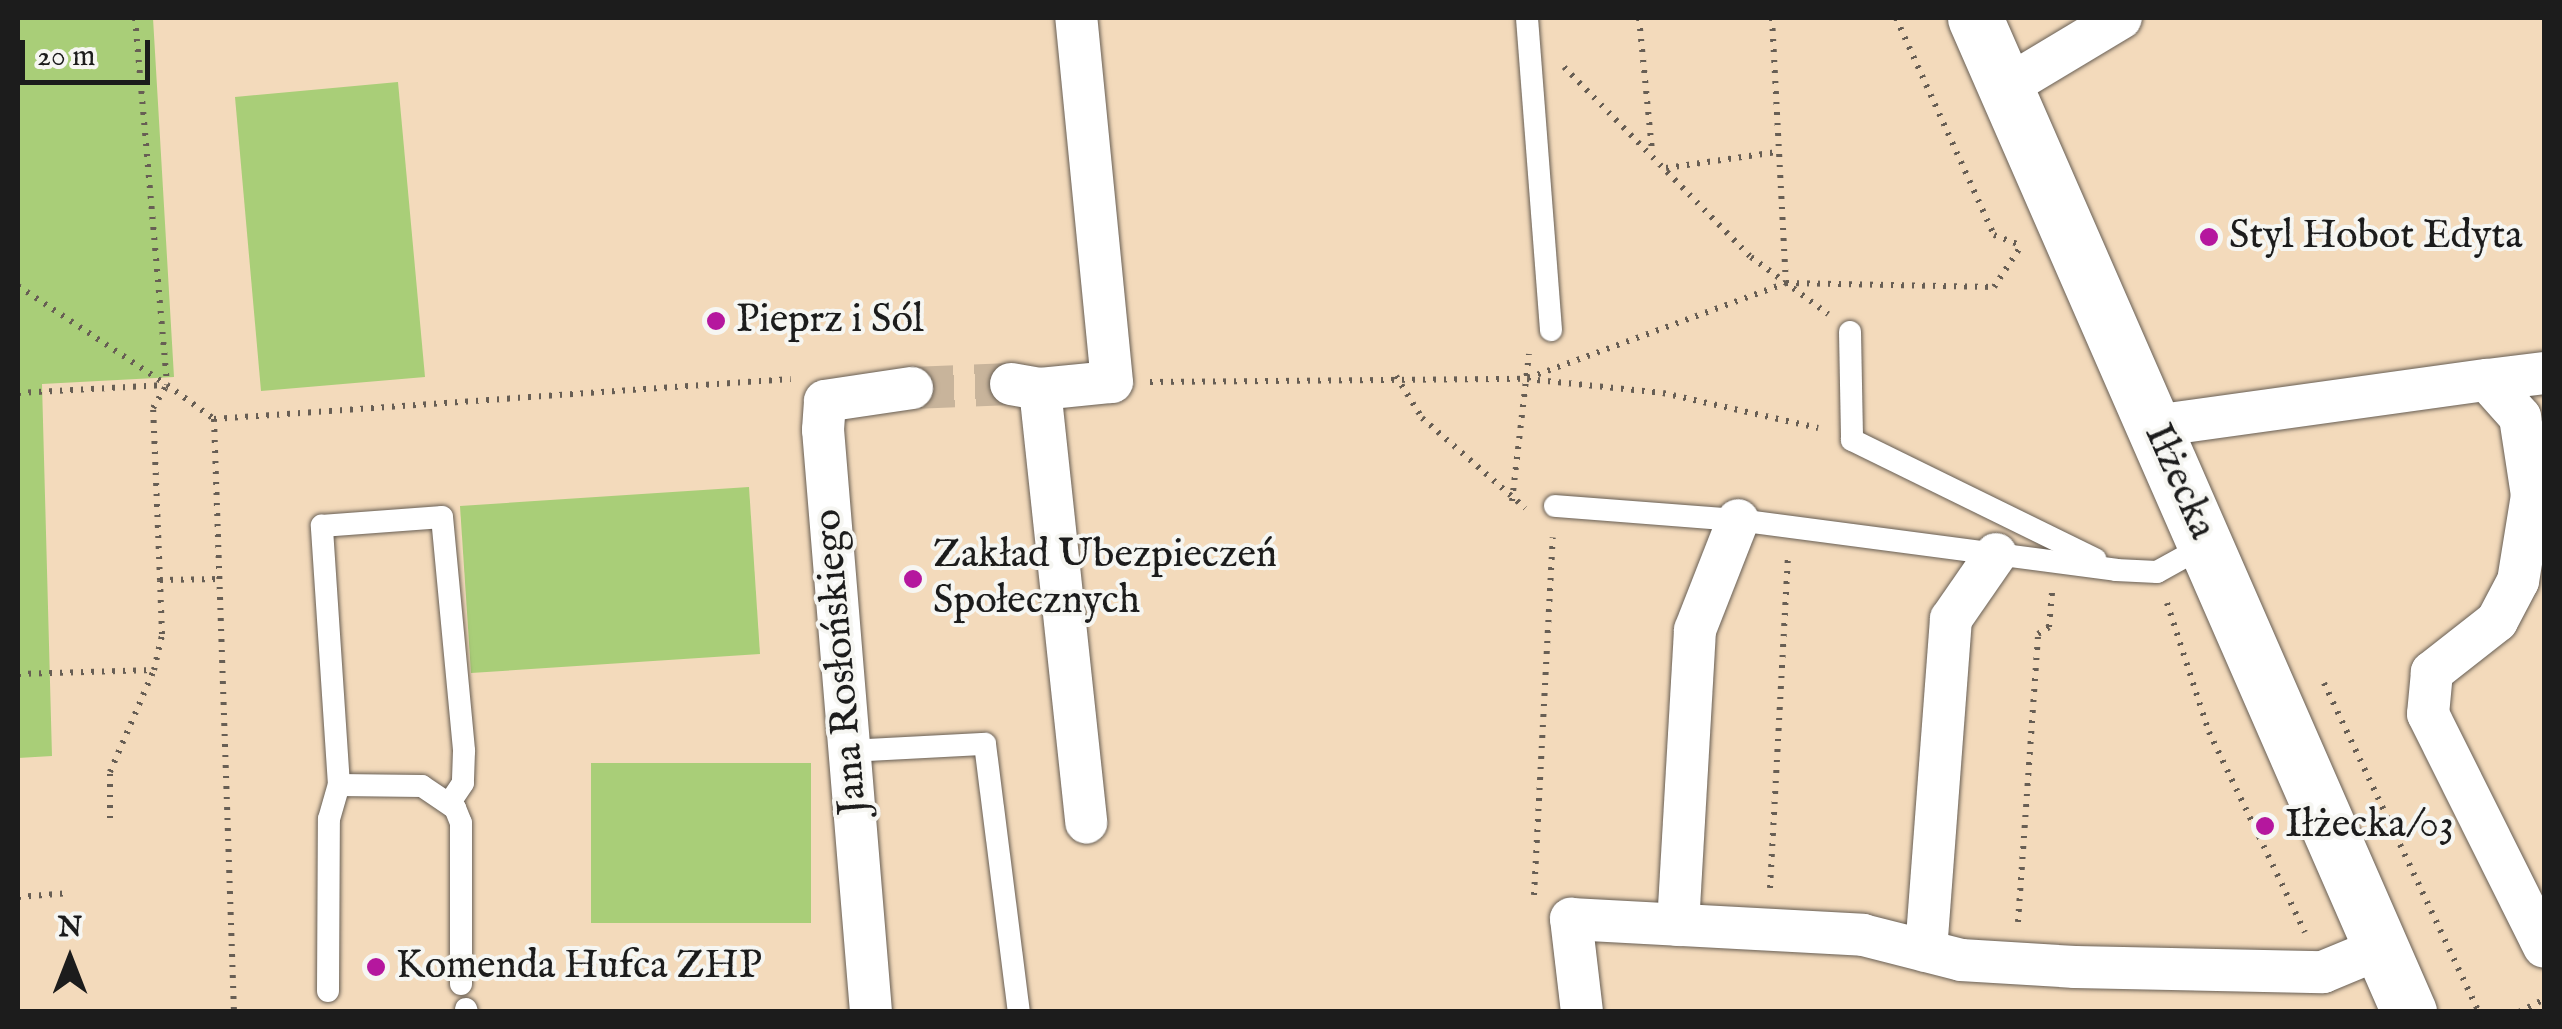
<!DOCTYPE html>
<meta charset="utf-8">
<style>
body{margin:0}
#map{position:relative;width:2562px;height:1029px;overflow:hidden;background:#f3dabb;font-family:"IM FELL English",serif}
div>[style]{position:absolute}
.green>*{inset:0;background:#a9ce78}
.minor-tunnel>*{height:42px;margin-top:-21px;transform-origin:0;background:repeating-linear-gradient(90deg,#c8b49b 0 42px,transparent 0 63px)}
.path>*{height:6px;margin-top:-3px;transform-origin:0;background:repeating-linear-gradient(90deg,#675e54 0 2.5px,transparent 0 10.5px)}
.roads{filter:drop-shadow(0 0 2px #675e54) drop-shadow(0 0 2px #675e54)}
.service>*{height:22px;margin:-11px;padding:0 11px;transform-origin:11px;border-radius:11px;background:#fff}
.minor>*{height:42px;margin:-21px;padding:0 21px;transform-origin:21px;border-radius:21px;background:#fff}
.tertiary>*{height:55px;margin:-27.5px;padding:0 27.5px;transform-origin:27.5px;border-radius:27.5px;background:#fff}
.dots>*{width:28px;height:28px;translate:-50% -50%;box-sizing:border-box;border:5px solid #f6f6f2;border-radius:50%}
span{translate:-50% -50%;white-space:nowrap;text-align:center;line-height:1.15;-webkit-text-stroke:8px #f6f6f2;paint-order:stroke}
.poi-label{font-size:40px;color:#1c1c1c}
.left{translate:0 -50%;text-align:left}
.street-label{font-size:40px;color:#1c1c1c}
.frame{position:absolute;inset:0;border:20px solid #1c1c1c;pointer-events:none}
.north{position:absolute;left:20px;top:909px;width:100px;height:100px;-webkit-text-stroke:8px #f6f6f2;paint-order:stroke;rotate:0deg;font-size:28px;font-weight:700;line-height:40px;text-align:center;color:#1c1c1c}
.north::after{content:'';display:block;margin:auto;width:35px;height:45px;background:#1c1c1c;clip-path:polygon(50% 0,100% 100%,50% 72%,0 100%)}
.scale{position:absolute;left:20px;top:40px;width:130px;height:45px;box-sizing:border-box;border:5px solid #1c1c1c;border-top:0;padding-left:12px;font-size:30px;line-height:35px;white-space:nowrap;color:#1c1c1c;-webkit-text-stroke:8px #f6f6f2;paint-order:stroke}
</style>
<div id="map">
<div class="green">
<i style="clip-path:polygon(18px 18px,153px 18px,174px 377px,42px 384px,52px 756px,18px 758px)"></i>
<i style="clip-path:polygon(398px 82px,425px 377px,261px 391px,235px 97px)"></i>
<i style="clip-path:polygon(749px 487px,760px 654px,471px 673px,460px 506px)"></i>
<i style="clip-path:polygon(591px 763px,811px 763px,811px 923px,591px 923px)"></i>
</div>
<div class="minor-tunnel">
<i style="left:912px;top:388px;width:99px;rotate:-2.3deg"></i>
</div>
<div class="path">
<i style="left:135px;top:18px;width:368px;rotate:85deg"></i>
<i style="left:167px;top:385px;width:58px;rotate:35.9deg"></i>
<i style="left:214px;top:419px;width:578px;rotate:-3.97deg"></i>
<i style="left:1639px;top:18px;width:134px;rotate:84.4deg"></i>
<i style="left:1772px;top:18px;width:263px;rotate:87deg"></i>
<i style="left:1896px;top:18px;width:238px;rotate:65.7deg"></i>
<i style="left:1994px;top:235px;width:30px;rotate:21deg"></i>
<i style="left:1564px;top:67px;width:267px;rotate:45.5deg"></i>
<i style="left:1751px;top:257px;width:96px;rotate:36.5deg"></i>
<i style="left:1666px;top:168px;width:112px;rotate:-8.2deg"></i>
<i style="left:18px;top:286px;width:179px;rotate:33.6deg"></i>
<i style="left:1396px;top:376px;width:49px;rotate:58.2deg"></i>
<i style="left:1422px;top:418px;width:137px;rotate:41.1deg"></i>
<i style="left:1528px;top:378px;width:275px;rotate:-20.2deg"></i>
<i style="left:1786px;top:283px;width:208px;rotate:1.1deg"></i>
<i style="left:1994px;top:287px;width:49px;rotate:-56.6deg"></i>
<i style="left:1150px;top:382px;width:377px;rotate:-0.5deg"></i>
<i style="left:1527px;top:379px;width:137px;rotate:5.9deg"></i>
<i style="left:1663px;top:393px;width:159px;rotate:12.7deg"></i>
<i style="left:18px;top:393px;width:147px;rotate:-3.1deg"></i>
<i style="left:214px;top:419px;width:593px;rotate:88.07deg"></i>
<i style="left:1512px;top:501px;width:148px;rotate:-83.4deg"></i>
<i style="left:160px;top:580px;width:172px;rotate:-92.3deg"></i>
<i style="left:153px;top:408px;width:27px;rotate:-59deg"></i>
<i style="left:2167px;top:603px;width:136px;rotate:72deg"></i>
<i style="left:2209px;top:732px;width:222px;rotate:64.4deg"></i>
<i style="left:18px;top:674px;width:136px;rotate:-1.7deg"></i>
<i style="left:2324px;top:683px;width:364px;rotate:64.8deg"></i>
<i style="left:110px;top:818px;width:46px;rotate:-90deg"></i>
<i style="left:110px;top:772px;width:111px;rotate:-66.7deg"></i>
<i style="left:154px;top:670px;width:37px;rotate:-77deg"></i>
<i style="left:162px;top:634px;width:54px;rotate:-92.1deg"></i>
<i style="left:160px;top:580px;width:60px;rotate:-1deg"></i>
<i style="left:1770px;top:888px;width:332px;rotate:-86.9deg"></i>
<i style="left:1534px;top:895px;width:358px;rotate:-87deg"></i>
<i style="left:18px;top:897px;width:52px;rotate:-4.4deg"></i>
<i style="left:2018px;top:922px;width:289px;rotate:-86deg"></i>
<i style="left:2038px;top:634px;width:13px;rotate:-32deg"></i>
<i style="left:2049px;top:627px;width:35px;rotate:-85deg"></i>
<i style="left:2519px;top:1012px;width:28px;rotate:-27deg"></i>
</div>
<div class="roads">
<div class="service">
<i style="left:1527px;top:18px;width:313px;rotate:85.6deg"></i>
<i style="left:1850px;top:332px;width:108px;rotate:88.9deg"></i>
<i style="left:1852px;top:440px;width:271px;rotate:26.1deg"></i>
<i style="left:1555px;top:506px;width:184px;rotate:4.4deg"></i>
<i style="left:1738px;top:520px;width:381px;rotate:7.5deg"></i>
<i style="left:2116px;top:570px;width:41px;rotate:2.8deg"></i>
<i style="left:2157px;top:572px;width:56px;rotate:-28.9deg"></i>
<i style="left:850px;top:751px;width:135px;rotate:-3deg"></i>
<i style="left:985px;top:744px;width:270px;rotate:82.8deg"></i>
<i style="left:339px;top:785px;width:260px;rotate:-93.8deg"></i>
<i style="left:322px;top:526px;width:120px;rotate:-4.3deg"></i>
<i style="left:442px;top:517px;width:235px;rotate:84.6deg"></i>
<i style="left:464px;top:751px;width:32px;rotate:92deg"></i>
<i style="left:463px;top:783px;width:23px;rotate:124deg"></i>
<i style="left:328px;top:991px;width:172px;rotate:-89.7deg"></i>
<i style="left:329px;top:819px;width:35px;rotate:-74deg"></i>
<i style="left:339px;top:785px;width:83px;rotate:0.7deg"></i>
<i style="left:422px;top:786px;width:40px;rotate:34deg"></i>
<i style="left:455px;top:808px;width:16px;rotate:68deg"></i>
<i style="left:461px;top:823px;width:161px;rotate:90deg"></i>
<i style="left:466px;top:1009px;width:3px;rotate:72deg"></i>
</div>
<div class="minor">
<i style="left:2006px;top:87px;width:134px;rotate:-31deg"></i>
<i style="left:2487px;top:380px;width:57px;rotate:-7deg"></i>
<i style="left:1011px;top:384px;width:29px;rotate:10deg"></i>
<i style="left:1040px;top:389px;width:72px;rotate:-5.6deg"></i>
<i style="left:1112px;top:382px;width:366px;rotate:-95.6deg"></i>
<i style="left:1040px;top:389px;width:436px;rotate:83.9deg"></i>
<i style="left:2154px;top:426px;width:336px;rotate:-7.9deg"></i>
<i style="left:2487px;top:380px;width:50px;rotate:48.3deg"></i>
<i style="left:2520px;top:417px;width:79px;rotate:81.3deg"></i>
<i style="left:2532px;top:495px;width:87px;rotate:99.2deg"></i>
<i style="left:2518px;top:581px;width:45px;rotate:117.7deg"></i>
<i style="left:2497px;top:621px;width:83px;rotate:141.9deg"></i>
<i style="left:2432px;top:672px;width:42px;rotate:95.4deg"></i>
<i style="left:2428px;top:714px;width:260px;rotate:63.5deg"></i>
<i style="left:1678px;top:925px;width:295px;rotate:-86.7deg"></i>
<i style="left:1695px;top:630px;width:118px;rotate:-68.6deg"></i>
<i style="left:1926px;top:951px;width:333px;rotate:-85.7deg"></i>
<i style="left:1951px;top:619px;width:79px;rotate:-55.3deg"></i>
<i style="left:871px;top:1012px;width:584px;rotate:-94.71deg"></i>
<i style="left:823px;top:430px;width:29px;rotate:-86deg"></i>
<i style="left:825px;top:401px;width:88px;rotate:-8.5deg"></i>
<i style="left:1582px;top:1012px;width:94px;rotate:-96.7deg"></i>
<i style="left:1571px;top:919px;width:292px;rotate:3.1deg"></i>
<i style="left:1863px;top:935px;width:101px;rotate:14.3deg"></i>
<i style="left:1961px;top:960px;width:114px;rotate:3.5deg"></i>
<i style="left:2075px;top:967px;width:248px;rotate:1.2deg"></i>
<i style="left:2323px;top:972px;width:65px;rotate:-22.6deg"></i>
</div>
<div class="tertiary">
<i style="left:1975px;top:18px;width:1085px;rotate:66.41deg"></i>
</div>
</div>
<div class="dots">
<i style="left:2209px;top:237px;background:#b5179e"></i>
<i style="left:716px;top:321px;background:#b5179e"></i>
<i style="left:913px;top:579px;background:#b5179e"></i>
<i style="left:2265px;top:826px;background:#b5179e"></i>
<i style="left:376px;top:967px;background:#b5179e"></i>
</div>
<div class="poi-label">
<span class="left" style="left:2229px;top:237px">Styl Hobot Edyta</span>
<span class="left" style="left:736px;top:321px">Pieprz i Sól</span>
<span class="left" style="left:933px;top:579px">Zakład Ubezpieczeń<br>Społecznych</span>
<span class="left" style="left:2285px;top:826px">Iłżecka/03</span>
<span class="left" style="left:396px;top:967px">Komenda Hufca ZHP</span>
</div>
<div class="street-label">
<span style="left:2179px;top:482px;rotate:66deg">Iłżecka</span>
<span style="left:842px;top:662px;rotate:-95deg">Jana Rosłońskiego</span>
</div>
<div class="frame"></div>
<div class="north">N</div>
<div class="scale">20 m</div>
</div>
